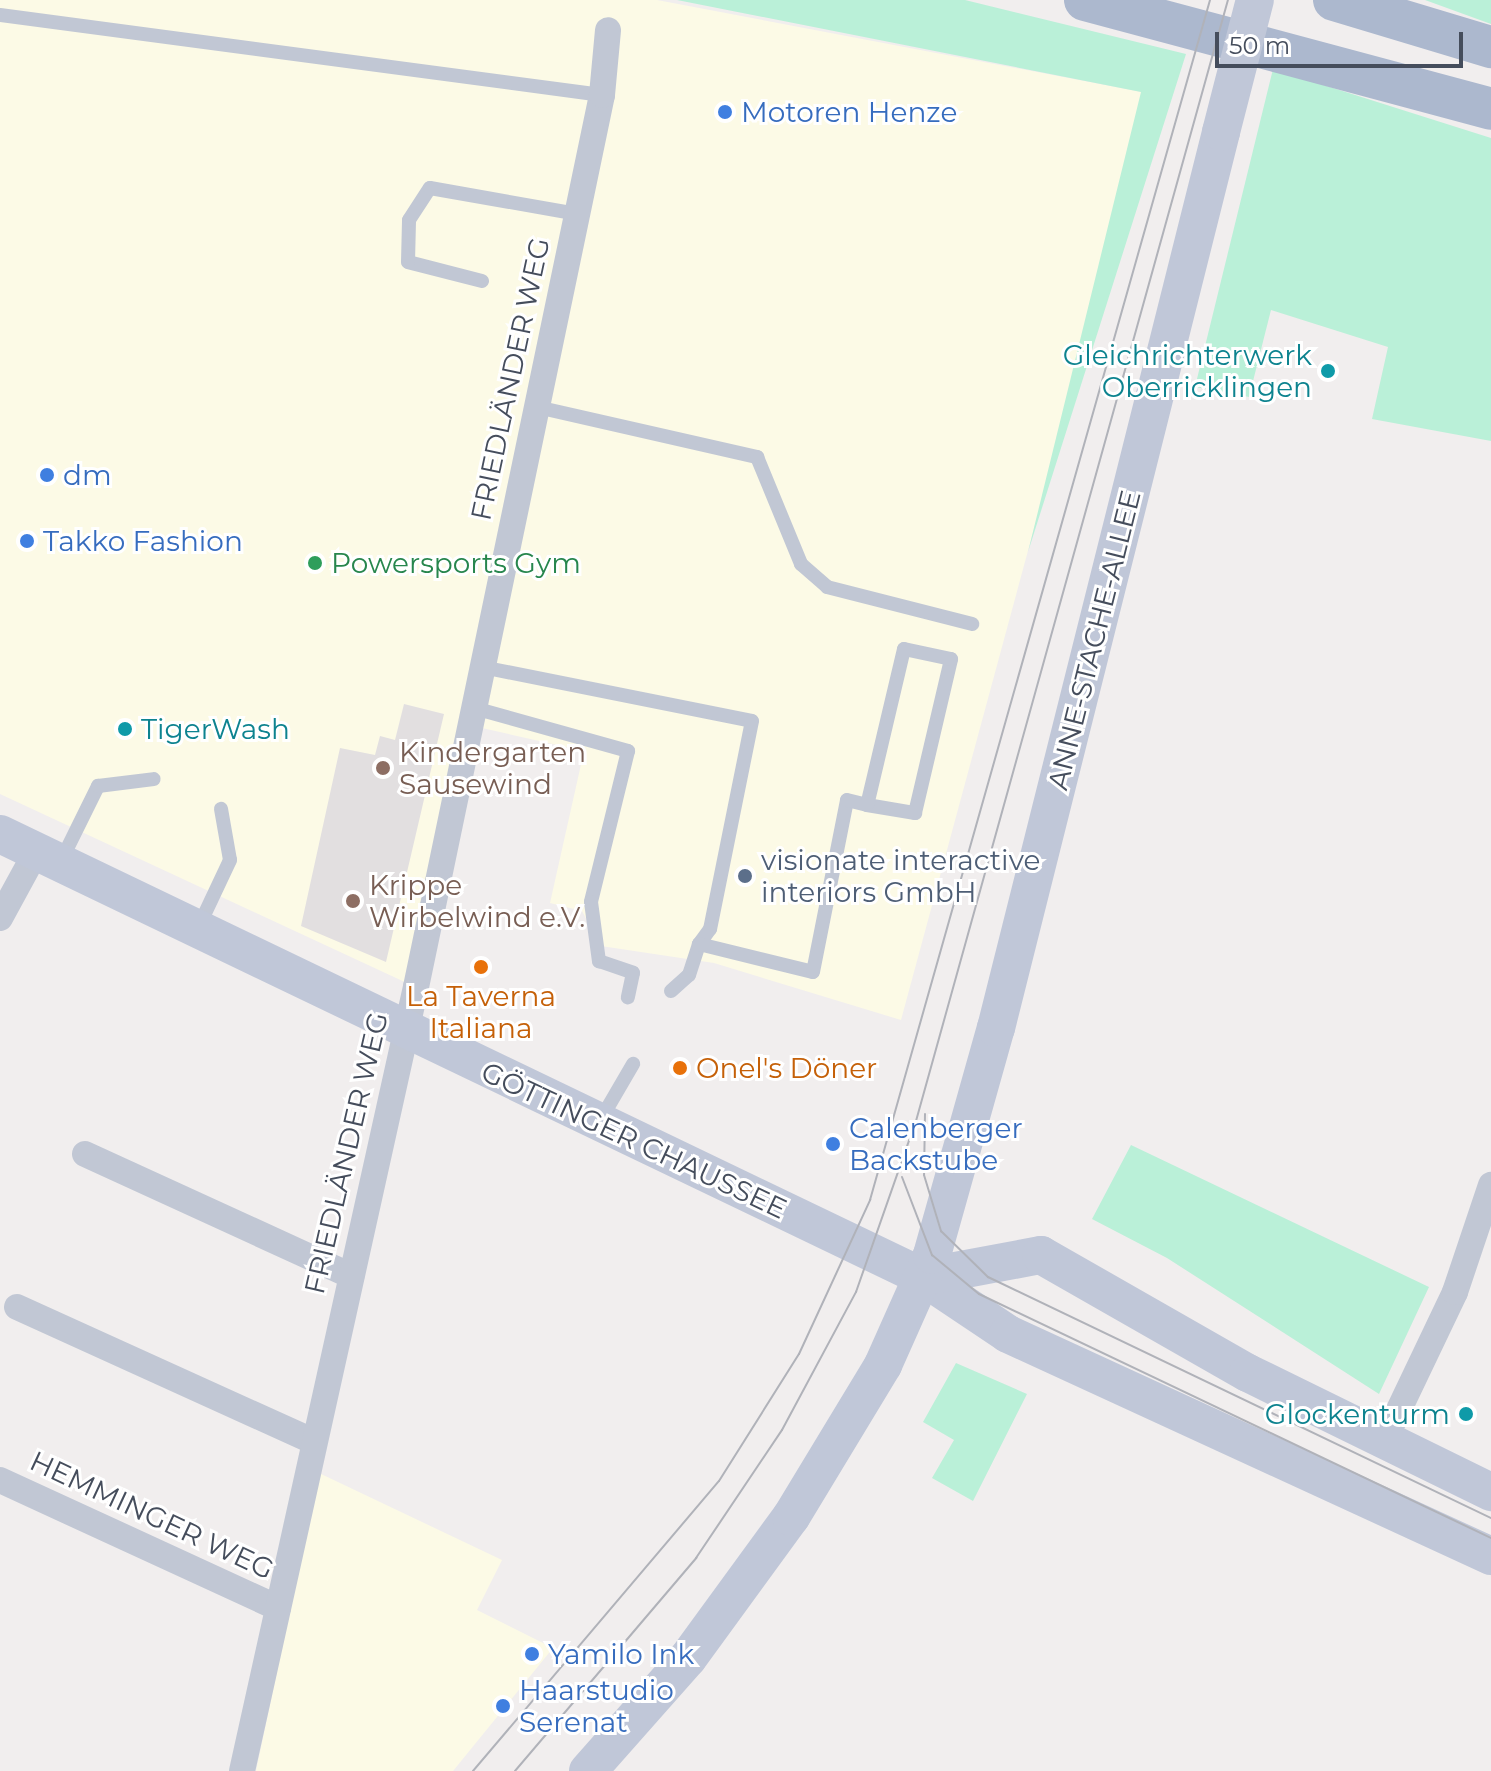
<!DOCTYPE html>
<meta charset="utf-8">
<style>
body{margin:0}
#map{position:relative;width:1491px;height:1771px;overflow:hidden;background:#f1eeee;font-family:Montserrat,sans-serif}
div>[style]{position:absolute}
.commercial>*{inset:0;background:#fcfae6}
.education>*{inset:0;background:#e2dfe0}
.green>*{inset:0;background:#baf0d8}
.lane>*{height:14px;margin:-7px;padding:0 7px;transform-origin:7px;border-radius:7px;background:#c1c7d4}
.street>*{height:26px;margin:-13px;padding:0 13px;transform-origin:13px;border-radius:13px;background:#c1c7d4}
.secondary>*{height:38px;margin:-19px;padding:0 19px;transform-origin:19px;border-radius:19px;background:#c0c7d8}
.primary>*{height:42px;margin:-21px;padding:0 21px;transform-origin:21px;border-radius:21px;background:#acb8ce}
.tram>*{height:2px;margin:-1px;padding:0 1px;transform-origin:1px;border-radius:1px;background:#b0b2b9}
.secondary-bridge>*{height:38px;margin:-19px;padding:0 19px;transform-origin:19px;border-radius:19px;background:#c0c7d8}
.dots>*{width:22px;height:22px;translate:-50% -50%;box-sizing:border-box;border:4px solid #fff;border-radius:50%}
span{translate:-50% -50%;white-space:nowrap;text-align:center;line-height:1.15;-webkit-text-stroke:6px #fff;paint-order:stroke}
.shop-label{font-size:28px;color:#366cbe}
.left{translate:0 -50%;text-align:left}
.culture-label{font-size:28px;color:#0d838f}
.right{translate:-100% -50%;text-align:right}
.street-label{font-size:28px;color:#454d5c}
.leisure-label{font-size:28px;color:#27864d}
.education-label{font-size:28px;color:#785e54}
.service-label{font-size:28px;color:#4e5e75}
.food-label{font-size:28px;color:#c56008}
.scale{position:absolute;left:1215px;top:32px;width:248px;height:36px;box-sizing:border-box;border:4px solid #454d5c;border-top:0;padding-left:10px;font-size:24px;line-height:28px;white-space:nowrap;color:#454d5c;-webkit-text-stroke:6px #fff;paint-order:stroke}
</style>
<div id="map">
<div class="commercial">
<i style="clip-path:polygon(0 0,657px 0,1142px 92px,1065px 414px,901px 1020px,714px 963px,601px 946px,582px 911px,550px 903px,584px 751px,464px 724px,409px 984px,0 794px)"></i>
<i style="clip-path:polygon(319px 1473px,502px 1560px,477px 1610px,553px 1648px,453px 1771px,256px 1771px)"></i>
</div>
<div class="education">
<i style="clip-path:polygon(404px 704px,444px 714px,386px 962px,301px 926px,340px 748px,375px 755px,380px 736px,395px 740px)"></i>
</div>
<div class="green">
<i style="clip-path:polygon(677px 0,965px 0,1186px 54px,1028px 552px,1141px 92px)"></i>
<i style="clip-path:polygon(1425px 0,1491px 0,1491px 24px)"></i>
<i style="clip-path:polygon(1273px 69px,1491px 138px,1491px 441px,1372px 419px,1388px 347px,1271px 310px,1249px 397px,1195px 387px)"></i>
<i style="clip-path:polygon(1131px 1145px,1429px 1287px,1379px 1394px,1167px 1258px,1092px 1219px)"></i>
<i style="clip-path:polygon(956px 1363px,1027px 1394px,973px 1501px,932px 1478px,954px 1440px,923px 1422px)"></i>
</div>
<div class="lane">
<i style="left:0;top:15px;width:607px;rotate:7.57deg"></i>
<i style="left:482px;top:281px;width:76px;rotate:-165.6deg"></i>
<i style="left:408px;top:262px;width:42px;rotate:-88.6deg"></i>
<i style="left:409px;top:220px;width:38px;rotate:-57deg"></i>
<i style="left:430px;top:188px;width:149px;rotate:10deg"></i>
<i style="left:537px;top:407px;width:226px;rotate:12.8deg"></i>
<i style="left:757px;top:457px;width:116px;rotate:67.6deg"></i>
<i style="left:801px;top:564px;width:35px;rotate:41deg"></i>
<i style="left:827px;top:587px;width:150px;rotate:14.3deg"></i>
<i style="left:482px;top:667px;width:275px;rotate:11.3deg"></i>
<i style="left:752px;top:721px;width:212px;rotate:101.4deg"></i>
<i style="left:710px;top:929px;width:19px;rotate:126deg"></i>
<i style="left:474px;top:708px;width:160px;rotate:15.6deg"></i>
<i style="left:628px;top:751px;width:155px;rotate:103.8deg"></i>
<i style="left:591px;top:902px;width:60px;rotate:82.3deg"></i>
<i style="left:599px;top:961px;width:36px;rotate:19deg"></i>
<i style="left:633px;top:973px;width:25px;rotate:102deg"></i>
<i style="left:61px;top:861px;width:84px;rotate:-63.7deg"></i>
<i style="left:98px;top:786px;width:56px;rotate:-7.1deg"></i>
<i style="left:199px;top:926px;width:73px;rotate:-64.8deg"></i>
<i style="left:230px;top:860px;width:52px;rotate:-100deg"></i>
<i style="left:671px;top:991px;width:24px;rotate:-42deg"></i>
<i style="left:689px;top:975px;width:33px;rotate:-72deg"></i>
<i style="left:699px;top:944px;width:117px;rotate:13.8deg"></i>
<i style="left:813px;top:972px;width:175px;rotate:-78.8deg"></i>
<i style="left:847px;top:800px;width:21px;rotate:14deg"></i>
<i style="left:867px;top:805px;width:49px;rotate:9.5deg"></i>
<i style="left:915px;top:813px;width:158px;rotate:-76.8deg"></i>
<i style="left:951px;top:659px;width:48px;rotate:-168deg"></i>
<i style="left:904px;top:649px;width:160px;rotate:103.3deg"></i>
<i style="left:601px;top:1119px;width:64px;rotate:-59.8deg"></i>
</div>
<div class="street">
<i style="left:0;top:918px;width:75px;rotate:-61.4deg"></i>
<i style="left:85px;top:1154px;width:293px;rotate:24.6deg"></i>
<i style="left:17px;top:1307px;width:326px;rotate:24.4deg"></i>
<i style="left:1384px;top:1441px;width:165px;rotate:-64.5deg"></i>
<i style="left:1455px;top:1292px;width:113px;rotate:-71.4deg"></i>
<i style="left:0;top:1480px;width:306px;rotate:24.7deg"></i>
<i style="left:242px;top:1771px;width:803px;rotate:-77.49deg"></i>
<i style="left:416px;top:987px;width:911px;rotate:-78.22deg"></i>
<i style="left:602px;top:95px;width:65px;rotate:-84.7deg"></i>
</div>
<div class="secondary">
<i style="left:0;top:834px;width:1024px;rotate:25.64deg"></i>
<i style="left:923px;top:1277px;width:102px;rotate:33.8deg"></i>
<i style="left:1008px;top:1334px;width:532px;rotate:24.68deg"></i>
<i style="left:923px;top:1277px;width:120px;rotate:-10.6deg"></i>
<i style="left:1041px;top:1255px;width:238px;rotate:29.7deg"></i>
<i style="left:1248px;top:1373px;width:271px;rotate:26.1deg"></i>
<i style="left:588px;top:1771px;width:151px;rotate:-48.5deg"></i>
<i style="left:688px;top:1658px;width:175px;rotate:-53.9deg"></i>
<i style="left:791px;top:1517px;width:178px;rotate:-58.8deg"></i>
<i style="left:883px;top:1365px;width:120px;rotate:-66deg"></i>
<i style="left:932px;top:1255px;width:236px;rotate:-74.3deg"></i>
<i style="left:996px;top:1028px;width:924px;rotate:-75.9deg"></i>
</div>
<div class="primary">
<i style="left:1085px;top:0;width:420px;rotate:15deg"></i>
<i style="left:1334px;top:0;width:164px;rotate:16.7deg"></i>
</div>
<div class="tram">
<i style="left:925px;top:1114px;width:61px;rotate:90.9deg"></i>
<i style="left:924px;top:1175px;width:59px;rotate:73.1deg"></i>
<i style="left:941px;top:1231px;width:66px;rotate:44.4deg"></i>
<i style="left:988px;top:1277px;width:558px;rotate:25.6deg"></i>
<i style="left:902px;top:1177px;width:84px;rotate:69deg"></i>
<i style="left:932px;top:1255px;width:61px;rotate:39.7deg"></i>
<i style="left:979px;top:1294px;width:567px;rotate:25.48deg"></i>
<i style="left:473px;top:1771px;width:380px;rotate:-49.7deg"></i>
<i style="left:719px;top:1481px;width:150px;rotate:-57.8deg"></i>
<i style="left:799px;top:1354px;width:170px;rotate:-65.2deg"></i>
<i style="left:870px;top:1200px;width:1247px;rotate:-74.18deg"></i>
<i style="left:515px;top:1771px;width:280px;rotate:-49.6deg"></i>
<i style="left:696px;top:1558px;width:154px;rotate:-56.1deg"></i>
<i style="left:782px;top:1430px;width:157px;rotate:-61.8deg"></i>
<i style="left:856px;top:1292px;width:181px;rotate:-70.7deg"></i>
<i style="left:916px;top:1121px;width:1164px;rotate:-74.45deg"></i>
</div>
<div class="secondary-bridge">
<i style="left:1221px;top:132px;width:136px;rotate:-75.6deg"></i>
</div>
<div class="dots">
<i style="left:725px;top:112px;background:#3f7fe0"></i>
<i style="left:1328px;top:371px;background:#0f9aa8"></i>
<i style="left:47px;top:475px;background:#3f7fe0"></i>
<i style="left:27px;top:541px;background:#3f7fe0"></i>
<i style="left:315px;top:563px;background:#2e9e5b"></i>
<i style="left:125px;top:729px;background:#0f9aa8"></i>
<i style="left:383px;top:768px;background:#8d6e63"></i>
<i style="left:745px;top:876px;background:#5c6f8a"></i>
<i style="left:353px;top:901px;background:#8d6e63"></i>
<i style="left:481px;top:967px;background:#e8710a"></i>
<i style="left:680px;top:1068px;background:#e8710a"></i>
<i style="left:833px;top:1144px;background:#3f7fe0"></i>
<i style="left:1466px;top:1414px;background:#0f9aa8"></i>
<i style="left:532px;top:1654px;background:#3f7fe0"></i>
<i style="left:503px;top:1706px;background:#3f7fe0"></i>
</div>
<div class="shop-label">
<span class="left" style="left:741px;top:112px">Motoren Henze</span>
<span class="left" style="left:63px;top:475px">dm</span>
<span class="left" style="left:43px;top:541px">Takko Fashion</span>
<span class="left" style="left:849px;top:1144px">Calenberger<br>Backstube</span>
<span class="left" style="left:548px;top:1654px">Yamilo Ink</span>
<span class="left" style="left:519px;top:1706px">Haarstudio<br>Serenat</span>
</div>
<div class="culture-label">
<span class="right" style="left:1312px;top:371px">Gleichrichterwerk<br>Oberricklingen</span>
<span class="left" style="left:141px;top:729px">TigerWash</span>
<span class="right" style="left:1450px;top:1414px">Glockenturm</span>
</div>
<div class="street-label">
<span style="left:510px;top:379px;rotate:-78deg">FRIEDLÄNDER WEG</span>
<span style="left:1094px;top:640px;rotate:-76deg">ANNE-STACHE-ALLEE</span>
<span style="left:634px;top:1140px;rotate:25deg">GÖTTINGER CHAUSSEE</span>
<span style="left:346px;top:1153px;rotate:-77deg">FRIEDLÄNDER WEG</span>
<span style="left:152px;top:1515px;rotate:25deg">HEMMINGER WEG</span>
</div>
<div class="leisure-label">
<span class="left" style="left:331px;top:563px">Powersports Gym</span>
</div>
<div class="education-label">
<span class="left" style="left:399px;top:768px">Kindergarten<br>Sausewind</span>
<span class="left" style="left:369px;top:901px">Krippe<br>Wirbelwind e.V.</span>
</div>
<div class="service-label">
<span class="left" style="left:761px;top:876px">visionate interactive<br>interiors GmbH</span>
</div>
<div class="food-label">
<span style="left:481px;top:1012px">La Taverna<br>Italiana</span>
<span class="left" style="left:696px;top:1068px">Onel's Döner</span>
</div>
<div class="scale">50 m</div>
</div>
